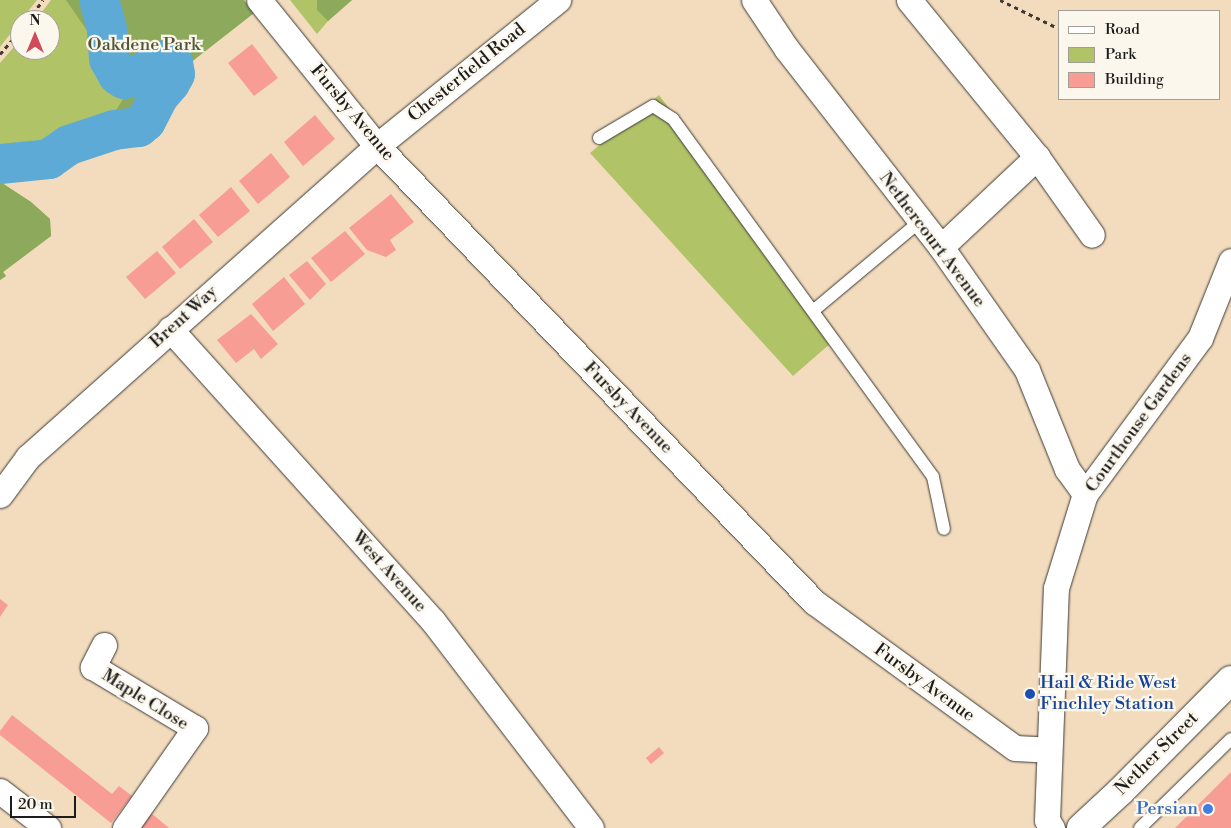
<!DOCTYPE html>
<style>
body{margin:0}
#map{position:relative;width:1231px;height:828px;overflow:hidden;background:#f3dcbe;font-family:"Libre Bodoni",serif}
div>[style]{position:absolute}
.green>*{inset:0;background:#b1c367}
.forest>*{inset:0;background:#8ca95c}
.river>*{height:40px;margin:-20px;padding:0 20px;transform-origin:20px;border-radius:20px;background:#5eaad7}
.building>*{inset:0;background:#f79d94}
.path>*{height:3px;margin-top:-1.5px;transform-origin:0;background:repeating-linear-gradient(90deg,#3c3934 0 4px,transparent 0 8px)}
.roads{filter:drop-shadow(0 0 1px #3c3934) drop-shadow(0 0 1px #3c3934)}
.service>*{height:12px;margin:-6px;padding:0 6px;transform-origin:6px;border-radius:6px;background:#fff}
.minor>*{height:25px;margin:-12.5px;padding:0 12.5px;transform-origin:12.5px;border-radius:12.5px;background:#fff}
.tertiary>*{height:28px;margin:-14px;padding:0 14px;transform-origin:14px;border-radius:14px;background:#fff}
.dots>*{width:14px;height:14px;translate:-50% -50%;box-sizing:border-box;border:2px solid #fbf7ec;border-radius:50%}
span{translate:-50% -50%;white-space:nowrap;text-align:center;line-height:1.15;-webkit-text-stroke:4.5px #fbf7ec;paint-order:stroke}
.park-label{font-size:18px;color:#505636}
.street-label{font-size:18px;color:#1c1c1c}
.transit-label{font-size:18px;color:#164399}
.left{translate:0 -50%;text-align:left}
.shop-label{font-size:18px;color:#366cbe}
.right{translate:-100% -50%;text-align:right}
.legend{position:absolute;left:1058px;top:10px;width:162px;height:90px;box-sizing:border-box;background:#fbf7ec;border:1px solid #a29f99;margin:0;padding:6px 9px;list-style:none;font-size:15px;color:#1c1c1c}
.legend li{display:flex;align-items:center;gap:10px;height:25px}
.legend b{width:25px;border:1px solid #a29f99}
.north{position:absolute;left:10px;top:10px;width:50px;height:50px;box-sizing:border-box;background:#fbf7ec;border:1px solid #a29f99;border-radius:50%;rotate:0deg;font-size:14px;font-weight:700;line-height:20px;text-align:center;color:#1c1c1c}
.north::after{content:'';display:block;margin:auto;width:18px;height:22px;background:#d1495b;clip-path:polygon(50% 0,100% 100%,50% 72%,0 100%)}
.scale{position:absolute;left:10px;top:796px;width:66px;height:22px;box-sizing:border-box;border:2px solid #1c1c1c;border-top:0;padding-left:6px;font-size:15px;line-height:18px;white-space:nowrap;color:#1c1c1c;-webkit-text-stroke:4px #fbf7ec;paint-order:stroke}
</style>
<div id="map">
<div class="green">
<i style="clip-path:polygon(0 0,37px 0,0 47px)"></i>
<i style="clip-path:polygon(51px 0,240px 0,254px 13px,181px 70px,180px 85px,165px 99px,165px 104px,151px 130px,117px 134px,77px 152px,73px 148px,53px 164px,25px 165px,6px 169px,0 175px,2px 183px,31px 202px,50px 219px,51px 236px,3px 272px,6px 276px,0 280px,0 63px,20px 40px,20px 50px,50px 50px,50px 20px,36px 20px)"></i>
<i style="clip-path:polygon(290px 0,352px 0,328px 21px,317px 34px)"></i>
<i style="clip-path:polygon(659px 95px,839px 336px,793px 376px,590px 153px)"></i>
</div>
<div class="forest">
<i style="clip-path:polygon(66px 0,244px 0,254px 13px,181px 70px,180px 85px,165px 99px,165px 104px,151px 130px,117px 134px,77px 152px,73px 148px,53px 164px,25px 165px,6px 169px,0 175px,2px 183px,31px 202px,50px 219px,51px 236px,3px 272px,6px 276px,0 280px,0 158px,41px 156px,50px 153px,64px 136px,79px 135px,107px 125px,123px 99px,113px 78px,104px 68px,99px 48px)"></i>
<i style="clip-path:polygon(317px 0,352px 0,328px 21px,317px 10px)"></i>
</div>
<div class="river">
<i style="left:0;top:164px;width:49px;rotate:-5.8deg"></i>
<i style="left:49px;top:159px;width:24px;rotate:-35deg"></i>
<i style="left:69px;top:145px;width:47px;rotate:-18.4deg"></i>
<i style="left:114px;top:130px;width:25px;rotate:-7deg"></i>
<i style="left:139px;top:127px;width:9px;rotate:-41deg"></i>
<i style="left:146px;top:121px;width:28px;rotate:-63deg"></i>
<i style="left:159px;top:96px;width:17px;rotate:-50deg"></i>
<i style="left:170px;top:83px;width:10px;rotate:-61deg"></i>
<i style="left:175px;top:74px;width:11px;rotate:-100deg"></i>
<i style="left:173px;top:63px;width:7px;rotate:-153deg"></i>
<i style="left:167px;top:60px;width:40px;rotate:153.4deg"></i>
<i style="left:131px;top:78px;width:7px;rotate:172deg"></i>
<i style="left:124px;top:79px;width:7px;rotate:-146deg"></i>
<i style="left:118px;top:75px;width:18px;rotate:-119deg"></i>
<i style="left:109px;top:59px;width:30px;rotate:-94deg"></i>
<i style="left:107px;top:29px;width:30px;rotate:-105deg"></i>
</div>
<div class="building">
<i style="clip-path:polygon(252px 44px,278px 78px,254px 96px,228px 63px)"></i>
<i style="clip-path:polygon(315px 115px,335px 139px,303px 166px,284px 142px)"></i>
<i style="clip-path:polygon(271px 153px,290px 177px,258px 204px,239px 181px)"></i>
<i style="clip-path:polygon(231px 187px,250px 211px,218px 237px,199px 215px)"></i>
<i style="clip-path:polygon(391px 194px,414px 222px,390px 240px,396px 250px,386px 257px,367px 250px,349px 228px)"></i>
<i style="clip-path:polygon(194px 219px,213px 242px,180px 269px,162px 247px)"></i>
<i style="clip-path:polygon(345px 231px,365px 254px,331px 282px,311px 258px)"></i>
<i style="clip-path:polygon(157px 251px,176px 273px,145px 299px,126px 277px)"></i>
<i style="clip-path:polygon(307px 261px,326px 284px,310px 300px,289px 275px)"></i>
<i style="clip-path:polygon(284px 277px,305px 304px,273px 331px,252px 304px)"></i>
<i style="clip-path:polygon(251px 314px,278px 344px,261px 359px,254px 349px,236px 363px,217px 340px)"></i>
<i style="clip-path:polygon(0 599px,8px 605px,0 617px)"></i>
<i style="clip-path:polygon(12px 715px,112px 794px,119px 786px,132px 796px,111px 823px,0 735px,0 731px)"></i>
<i style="clip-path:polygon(659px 747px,664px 753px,651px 764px,646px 758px)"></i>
<i style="clip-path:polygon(1231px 772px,1231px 828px,1175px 828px)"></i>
<i style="clip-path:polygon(151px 813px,169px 828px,138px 828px)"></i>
</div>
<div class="path">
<i style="left:1000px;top:0;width:64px;rotate:25.8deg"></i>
<i style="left:28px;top:20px;width:25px;rotate:-53deg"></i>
<i style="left:0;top:54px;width:30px;rotate:-49deg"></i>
</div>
<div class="roads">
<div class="service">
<i style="left:599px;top:138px;width:63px;rotate:-30.7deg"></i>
<i style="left:653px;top:106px;width:24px;rotate:33deg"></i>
<i style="left:673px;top:119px;width:442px;rotate:54deg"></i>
<i style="left:933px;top:477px;width:53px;rotate:78.1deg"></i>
<i style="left:813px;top:311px;width:138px;rotate:-40deg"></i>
<i style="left:1140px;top:828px;width:127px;rotate:-44.4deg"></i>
</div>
<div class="minor">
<i style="left:259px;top:0;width:188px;rotate:51.1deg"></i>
<i style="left:377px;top:146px;width:632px;rotate:46.22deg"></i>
<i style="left:814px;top:602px;width:248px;rotate:36deg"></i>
<i style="left:1015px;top:748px;width:34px;rotate:3deg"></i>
<i style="left:754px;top:0;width:58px;rotate:56.3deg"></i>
<i style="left:786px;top:48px;width:252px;rotate:52.1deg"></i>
<i style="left:941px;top:247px;width:150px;rotate:55deg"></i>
<i style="left:1027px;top:370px;width:107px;rotate:68deg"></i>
<i style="left:1067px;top:469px;width:31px;rotate:54deg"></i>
<i style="left:909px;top:0;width:203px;rotate:50.8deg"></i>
<i style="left:1037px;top:157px;width:95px;rotate:54.8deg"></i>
<i style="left:941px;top:247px;width:132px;rotate:-43.2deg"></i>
<i style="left:170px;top:329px;width:393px;rotate:48deg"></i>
<i style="left:433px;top:621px;width:260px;rotate:52.6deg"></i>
<i style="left:0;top:495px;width:47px;rotate:-53.6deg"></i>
<i style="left:28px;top:457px;width:467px;rotate:-41.7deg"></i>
<i style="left:377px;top:146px;width:233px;rotate:-38.9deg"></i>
<i style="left:104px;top:645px;width:25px;rotate:117deg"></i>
<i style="left:93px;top:667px;width:119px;rotate:30.9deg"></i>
<i style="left:195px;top:728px;width:122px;rotate:125deg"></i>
<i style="left:0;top:791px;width:61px;rotate:37.6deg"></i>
<i style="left:1052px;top:828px;width:9px;rotate:-122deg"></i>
<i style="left:1047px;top:820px;width:232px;rotate:-87.8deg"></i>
<i style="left:1056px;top:588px;width:98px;rotate:-72.9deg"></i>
<i style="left:1085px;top:494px;width:194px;rotate:-53.6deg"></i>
<i style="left:1200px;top:338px;width:83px;rotate:-68.1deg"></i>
</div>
<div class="tertiary">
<i style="left:1081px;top:828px;width:54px;rotate:-42.8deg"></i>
<i style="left:1121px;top:791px;width:156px;rotate:-45.3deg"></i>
</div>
</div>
<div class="dots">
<i style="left:1030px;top:694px;background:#1a4fb4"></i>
<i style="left:1208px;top:809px;background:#3f7fe0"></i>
</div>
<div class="park-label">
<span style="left:144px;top:45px">Oakdene Park</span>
</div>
<div class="street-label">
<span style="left:467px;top:73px;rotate:-39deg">Chesterfield Road</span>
<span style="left:352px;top:113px;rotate:50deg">Fursby Avenue</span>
<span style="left:932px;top:240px;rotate:53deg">Nethercourt Avenue</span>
<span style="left:184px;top:317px;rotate:-42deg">Brent Way</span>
<span style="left:628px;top:408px;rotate:46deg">Fursby Avenue</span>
<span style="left:1139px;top:423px;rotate:-54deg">Courthouse Gardens</span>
<span style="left:389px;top:572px;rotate:48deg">West Avenue</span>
<span style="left:924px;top:683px;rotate:36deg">Fursby Avenue</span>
<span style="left:145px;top:700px;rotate:32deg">Maple Close</span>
<span style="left:1157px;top:754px;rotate:-45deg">Nether Street</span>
</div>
<div class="transit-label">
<span class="left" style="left:1040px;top:694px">Hail &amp; Ride West<br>Finchley Station</span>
</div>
<div class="shop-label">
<span class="right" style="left:1198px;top:809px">Persian</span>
</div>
<ul class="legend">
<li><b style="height:6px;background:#fff"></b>Road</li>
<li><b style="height:14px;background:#b1c367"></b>Park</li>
<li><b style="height:14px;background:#f79d94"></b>Building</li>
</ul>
<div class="north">N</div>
<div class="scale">20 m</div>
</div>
